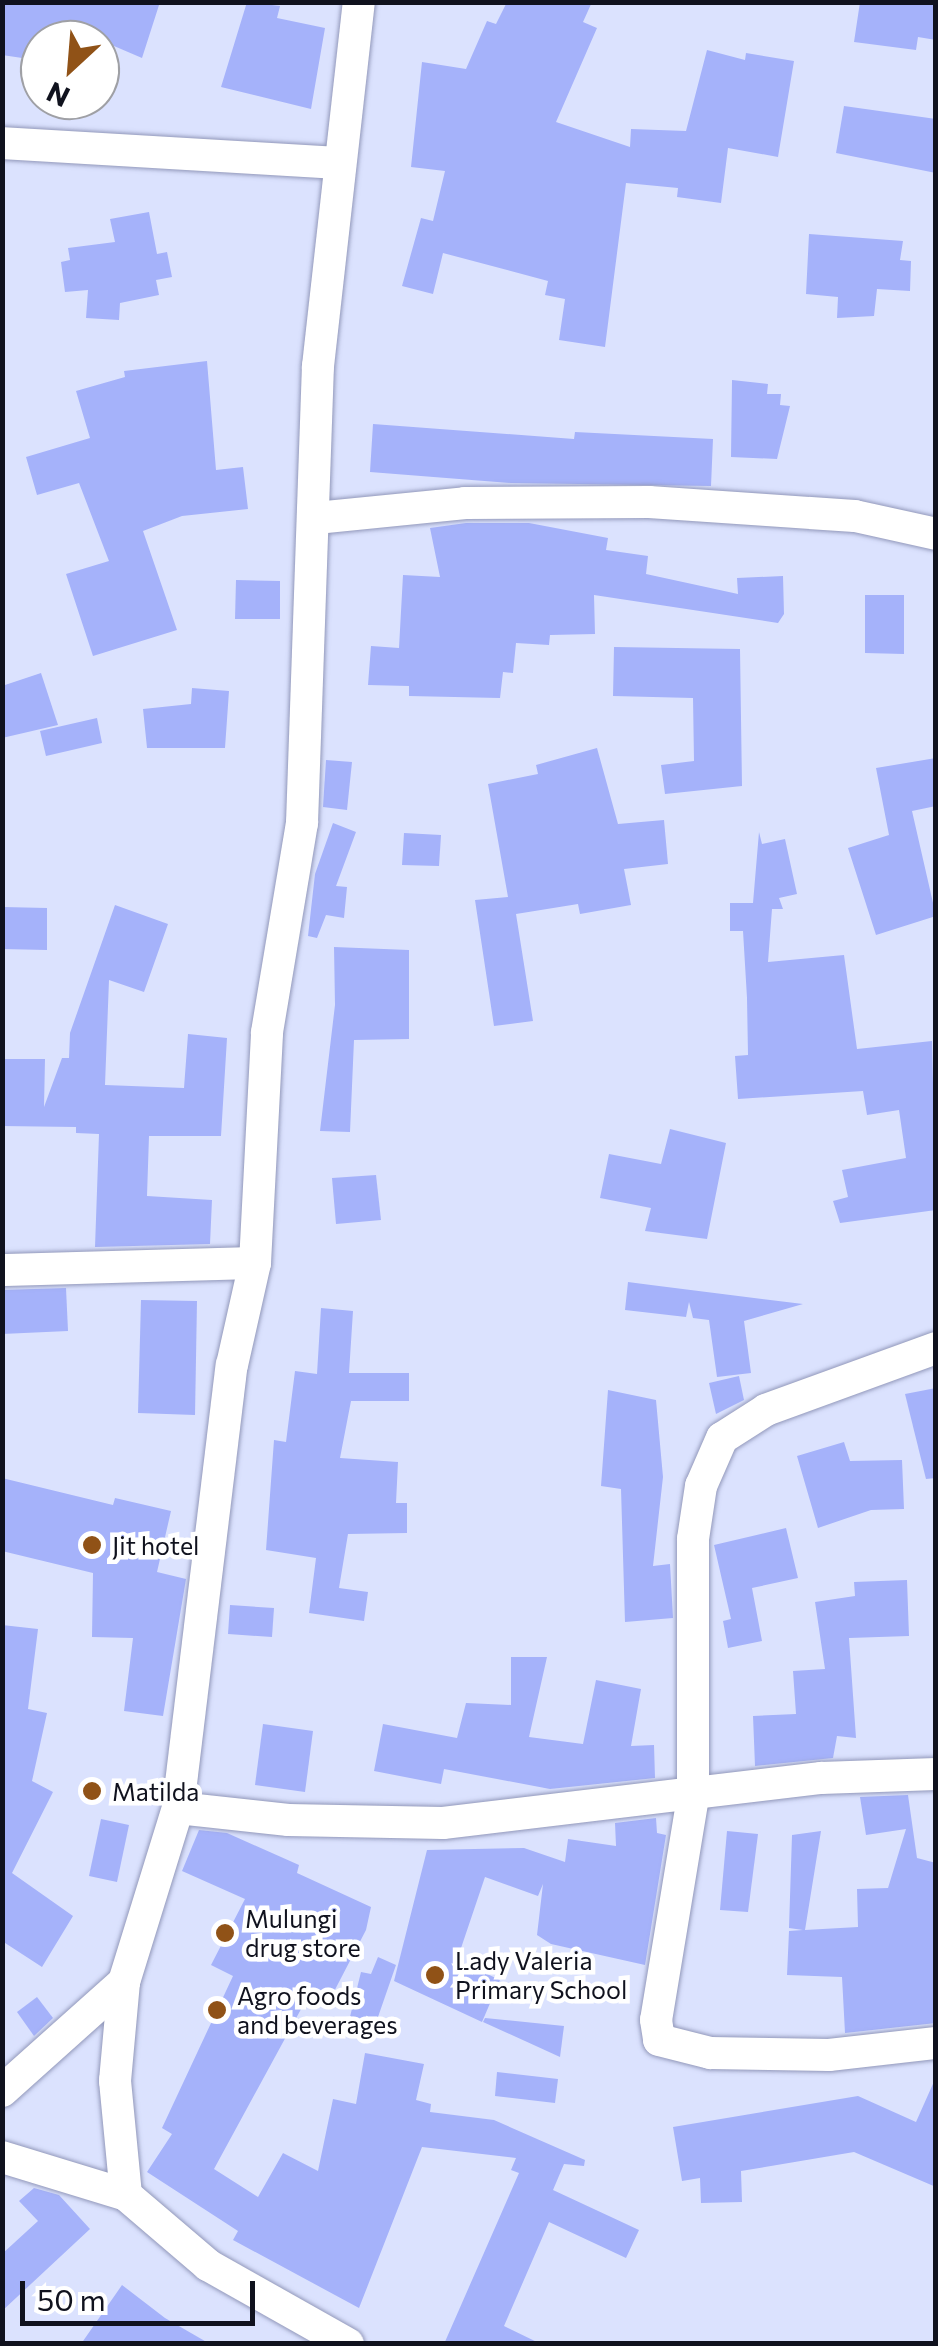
<!DOCTYPE html>
<style>
body{margin:0}
#map{position:relative;width:938px;height:2346px;overflow:hidden;background:#dbe2fe;font-family:Commissioner,sans-serif}
div>[style]{position:absolute}
.building>*{inset:0;background:#a5b2fa}
.roads{filter:drop-shadow(0 0 2px #9298ba) drop-shadow(0 0 2px #9298ba)}
.minor>*{height:32px;margin:-16px;padding:0 16px;transform-origin:16px;border-radius:16px;background:#fff}
.dots>*{width:28px;height:28px;translate:-50% -50%;box-sizing:border-box;border:5px solid #fff;border-radius:50%}
span{translate:-50% -50%;white-space:nowrap;text-align:center;line-height:1.15;-webkit-text-stroke:9px #fff;paint-order:stroke}
.poi-label{font-size:25px;color:#10121e}
.left{translate:0 -50%;text-align:left}
.frame{position:absolute;inset:0;border:5px solid #10121e;pointer-events:none}
.north{position:absolute;left:20px;top:20px;width:100px;height:100px;box-sizing:border-box;background:#fff;border:2px solid #9fa0a5;border-radius:50%;rotate:206deg;font-size:28px;font-weight:700;line-height:40px;text-align:center;color:#10121e}
.north::after{content:'';display:block;margin:auto;width:35px;height:45px;background:#905217;clip-path:polygon(50% 0,100% 100%,50% 72%,0 100%)}
.scale{position:absolute;left:20px;top:2281px;width:235px;height:45px;box-sizing:border-box;border:5px solid #10121e;border-top:0;padding-left:12px;font-size:30px;line-height:35px;white-space:nowrap;color:#10121e;-webkit-text-stroke:8px #fff;paint-order:stroke}
</style>
<div id="map">
<div class="building">
<i style="clip-path:polygon(2px 2px,160px 2px,142px 58px,100px 40px,32px 40px,29px 59px,2px 55px)"></i>
<i style="clip-path:polygon(247px 2px,280px 6px,277px 18px,325px 28px,311px 109px,221px 87px)"></i>
<i style="clip-path:polygon(507px 2px,592px 2px,583px 22px,597px 28px,556px 122px,630px 147px,631px 129px,686px 131px,707px 50px,745px 60px,746px 53px,794px 61px,778px 157px,728px 148px,721px 203px,677px 197px,678px 188px,626px 183px,605px 347px,559px 340px,565px 299px,545px 295px,548px 281px,443px 253px,433px 294px,402px 286px,421px 218px,433px 221px,445px 171px,411px 167px,422px 62px,466px 69px,487px 21px,496px 24px)"></i>
<i style="clip-path:polygon(860px 2px,936px 2px,936px 40px,918px 37px,916px 50px,854px 42px)"></i>
<i style="clip-path:polygon(844px 106px,936px 119px,936px 173px,836px 153px)"></i>
<i style="clip-path:polygon(149px 212px,157px 254px,167px 252px,172px 277px,156px 280px,159px 295px,120px 303px,119px 320px,86px 318px,88px 290px,65px 292px,61px 262px,70px 260px,68px 248px,115px 242px,110px 219px)"></i>
<i style="clip-path:polygon(809px 234px,903px 241px,900px 260px,911px 261px,910px 291px,877px 289px,874px 316px,837px 318px,838px 297px,806px 294px)"></i>
<i style="clip-path:polygon(207px 361px,216px 470px,243px 467px,248px 509px,182px 516px,143px 531px,177px 630px,93px 656px,66px 574px,109px 561px,79px 483px,37px 495px,26px 457px,90px 438px,76px 391px,125px 377px,124px 371px)"></i>
<i style="clip-path:polygon(732px 380px,768px 384px,767px 394px,781px 394px,780px 405px,790px 406px,777px 459px,731px 457px)"></i>
<i style="clip-path:polygon(373px 424px,574px 439px,575px 432px,713px 439px,711px 486px,511px 483px,370px 472px)"></i>
<i style="clip-path:polygon(466px 523px,529px 523px,608px 538px,606px 550px,648px 556px,646px 574px,738px 594px,737px 578px,783px 576px,784px 614px,778px 623px,594px 595px,595px 634px,550px 635px,549px 645px,516px 643px,513px 673px,503px 672px,500px 698px,409px 696px,409px 686px,368px 685px,371px 646px,399px 648px,403px 575px,440px 577px,430px 528px)"></i>
<i style="clip-path:polygon(236px 580px,280px 581px,280px 619px,235px 619px)"></i>
<i style="clip-path:polygon(865px 595px,904px 595px,904px 654px,865px 653px)"></i>
<i style="clip-path:polygon(614px 647px,740px 649px,742px 786px,665px 794px,661px 765px,694px 761px,693px 698px,613px 696px)"></i>
<i style="clip-path:polygon(41px 673px,58px 725px,2px 738px,2px 686px)"></i>
<i style="clip-path:polygon(192px 688px,229px 691px,225px 748px,147px 748px,143px 709px,191px 704px)"></i>
<i style="clip-path:polygon(97px 718px,102px 743px,46px 756px,40px 731px)"></i>
<i style="clip-path:polygon(597px 748px,618px 824px,664px 820px,668px 864px,624px 869px,631px 905px,580px 914px,578px 904px,516px 914px,533px 1021px,494px 1026px,475px 900px,508px 897px,488px 784px,538px 774px,536px 765px)"></i>
<i style="clip-path:polygon(936px 758px,936px 806px,912px 811px,936px 916px,876px 935px,848px 848px,889px 835px,876px 768px)"></i>
<i style="clip-path:polygon(326px 760px,352px 762px,347px 810px,323px 807px)"></i>
<i style="clip-path:polygon(333px 823px,356px 832px,336px 886px,347px 887px,344px 918px,326px 915px,317px 938px,308px 936px,315px 874px)"></i>
<i style="clip-path:polygon(759px 832px,762px 844px,785px 839px,797px 894px,779px 898px,783px 909px,772px 909px,768px 962px,844px 955px,857px 1049px,932px 1041px,936px 1210px,840px 1223px,833px 1201px,848px 1197px,842px 1170px,906px 1158px,899px 1110px,867px 1115px,863px 1091px,738px 1099px,735px 1056px,748px 1055px,747px 998px,743px 931px,730px 931px,730px 903px,753px 903px)"></i>
<i style="clip-path:polygon(404px 833px,441px 835px,439px 866px,402px 865px)"></i>
<i style="clip-path:polygon(115px 905px,168px 924px,144px 992px,109px 980px,105px 1085px,184px 1088px,188px 1034px,227px 1038px,221px 1136px,149px 1136px,147px 1196px,212px 1200px,210px 1244px,95px 1247px,99px 1134px,76px 1133px,76px 1127px,2px 1126px,2px 1059px,45px 1059px,44px 1107px,62px 1058px,69px 1058px,70px 1033px)"></i>
<i style="clip-path:polygon(3px 907px,47px 908px,47px 950px,2px 949px)"></i>
<i style="clip-path:polygon(334px 947px,409px 950px,409px 1039px,354px 1040px,350px 1132px,320px 1131px,335px 1005px)"></i>
<i style="clip-path:polygon(670px 1129px,726px 1143px,707px 1239px,645px 1231px,651px 1208px,600px 1198px,609px 1154px,661px 1164px)"></i>
<i style="clip-path:polygon(376px 1175px,381px 1220px,336px 1224px,332px 1178px)"></i>
<i style="clip-path:polygon(628px 1282px,651px 1285px,803px 1304px,744px 1321px,751px 1373px,717px 1377px,709px 1320px,693px 1318px,689px 1302px,686px 1317px,625px 1310px)"></i>
<i style="clip-path:polygon(66px 1288px,68px 1331px,2px 1334px,2px 1290px)"></i>
<i style="clip-path:polygon(141px 1300px,197px 1301px,195px 1415px,138px 1413px)"></i>
<i style="clip-path:polygon(321px 1308px,353px 1311px,349px 1373px,409px 1373px,409px 1401px,351px 1401px,340px 1458px,398px 1462px,396px 1503px,407px 1503px,407px 1533px,348px 1534px,339px 1588px,368px 1592px,364px 1621px,309px 1613px,316px 1558px,266px 1550px,274px 1440px,286px 1442px,295px 1371px,317px 1374px)"></i>
<i style="clip-path:polygon(739px 1376px,744px 1400px,716px 1414px,709px 1383px)"></i>
<i style="clip-path:polygon(936px 1388px,936px 1478px,926px 1479px,905px 1394px)"></i>
<i style="clip-path:polygon(608px 1390px,656px 1400px,663px 1477px,653px 1566px,670px 1564px,673px 1618px,625px 1622px,621px 1489px,601px 1486px)"></i>
<i style="clip-path:polygon(844px 1442px,850px 1461px,902px 1460px,904px 1509px,871px 1510px,818px 1528px,797px 1456px)"></i>
<i style="clip-path:polygon(2px 1478px,113px 1505px,115px 1498px,171px 1511px,157px 1572px,186px 1579px,163px 1716px,124px 1711px,133px 1638px,92px 1637px,93px 1573px,2px 1551px)"></i>
<i style="clip-path:polygon(786px 1528px,798px 1578px,752px 1588px,762px 1641px,728px 1648px,723px 1621px,731px 1619px,714px 1545px)"></i>
<i style="clip-path:polygon(907px 1580px,909px 1636px,849px 1638px,856px 1738px,837px 1736px,833px 1758px,755px 1766px,753px 1716px,796px 1714px,793px 1671px,825px 1669px,815px 1602px,855px 1596px,854px 1582px)"></i>
<i style="clip-path:polygon(230px 1605px,274px 1608px,272px 1637px,228px 1634px)"></i>
<i style="clip-path:polygon(2px 1625px,38px 1629px,28px 1709px,47px 1713px,32px 1781px,53px 1792px,12px 1873px,73px 1916px,42px 1967px,2px 1941px)"></i>
<i style="clip-path:polygon(511px 1657px,547px 1657px,529px 1737px,583px 1744px,596px 1680px,641px 1689px,631px 1746px,654px 1745px,655px 1778px,550px 1789px,444px 1769px,441px 1784px,374px 1771px,383px 1724px,457px 1738px,466px 1703px,511px 1705px)"></i>
<i style="clip-path:polygon(263px 1724px,313px 1731px,305px 1792px,255px 1785px)"></i>
<i style="clip-path:polygon(908px 1795px,917px 1858px,936px 1863px,936px 2023px,845px 2033px,842px 1977px,787px 1975px,789px 1931px,803px 1930px,789px 1928px,792px 1835px,821px 1831px,805px 1930px,858px 1927px,857px 1889px,888px 1888px,906px 1829px,866px 1835px,860px 1797px)"></i>
<i style="clip-path:polygon(656px 1818px,657px 1833px,666px 1835px,645px 1965px,551px 1944px,537px 1935px,543px 1884px,538px 1896px,485px 1877px,457px 1960px,500px 1980px,482px 2022px,394px 1981px,427px 1850px,524px 1848px,565px 1862px,568px 1839px,616px 1846px,615px 1823px)"></i>
<i style="clip-path:polygon(101px 1819px,129px 1825px,117px 1882px,89px 1876px)"></i>
<i style="clip-path:polygon(199px 1830px,227px 1833px,299px 1865px,297px 1873px,371px 1907px,366px 1930px,326px 2007px,306px 2000px,214px 2169px,258px 2197px,283px 2153px,318px 2171px,333px 2099px,356px 2104px,365px 2053px,424px 2064px,416px 2100px,431px 2104px,430px 2112px,494px 2120px,585px 2160px,584px 2166px,564px 2164px,553px 2190px,639px 2230px,626px 2258px,549px 2222px,504px 2326px,541px 2344px,444px 2344px,519px 2173px,511px 2170px,516px 2158px,422px 2147px,359px 2308px,233px 2240px,238px 2231px,147px 2172px,172px 2134px,162px 2128px,233px 1976px,211px 1965px,245px 1899px,182px 1871px)"></i>
<i style="clip-path:polygon(727px 1831px,758px 1834px,748px 1912px,720px 1910px)"></i>
<i style="clip-path:polygon(378px 1957px,396px 1965px,369px 2043px,346px 2033px,361px 1972px,371px 1974px)"></i>
<i style="clip-path:polygon(37px 1997px,53px 2018px,34px 2036px,17px 2012px)"></i>
<i style="clip-path:polygon(485px 2018px,564px 2026px,560px 2057px,483px 2022px)"></i>
<i style="clip-path:polygon(497px 2072px,558px 2079px,555px 2103px,495px 2096px)"></i>
<i style="clip-path:polygon(936px 2077px,936px 2187px,854px 2152px,741px 2171px,742px 2202px,701px 2203px,700px 2178px,682px 2181px,673px 2127px,858px 2096px,916px 2122px)"></i>
<i style="clip-path:polygon(34px 2188px,59px 2195px,90px 2229px,2px 2311px,2px 2254px,38px 2221px,19px 2201px)"></i>
<i style="clip-path:polygon(122px 2285px,165px 2318px,210px 2344px,81px 2344px)"></i>
</div>
<div class="roads">
<div class="minor">
<i style="left:2px;top:143px;width:338px;rotate:3.4deg"></i>
<i style="left:316px;top:518px;width:150px;rotate:-5.7deg"></i>
<i style="left:465px;top:503px;width:184px;rotate:-0.3deg"></i>
<i style="left:649px;top:502px;width:206px;rotate:3.9deg"></i>
<i style="left:855px;top:516px;width:83px;rotate:12.5deg"></i>
<i style="left:2px;top:1270px;width:253px;rotate:-1.6deg"></i>
<i style="left:936px;top:1348px;width:181px;rotate:160deg"></i>
<i style="left:766px;top:1410px;width:52px;rotate:147.5deg"></i>
<i style="left:722px;top:1438px;width:52px;rotate:113.6deg"></i>
<i style="left:701px;top:1486px;width:54px;rotate:98.6deg"></i>
<i style="left:693px;top:1539px;width:258px;rotate:90deg"></i>
<i style="left:693px;top:1797px;width:226px;rotate:99.4deg"></i>
<i style="left:656px;top:2020px;width:20px;rotate:81deg"></i>
<i style="left:659px;top:2040px;width:53px;rotate:14.3deg"></i>
<i style="left:710px;top:2053px;width:119px;rotate:1deg"></i>
<i style="left:829px;top:2055px;width:108px;rotate:-6.4deg"></i>
<i style="left:178px;top:1808px;width:111px;rotate:6.2deg"></i>
<i style="left:288px;top:1820px;width:155px;rotate:1.1deg"></i>
<i style="left:443px;top:1823px;width:381px;rotate:-6.8deg"></i>
<i style="left:821px;top:1778px;width:115px;rotate:-2deg"></i>
<i style="left:2px;top:2091px;width:164px;rotate:-41.8deg"></i>
<i style="left:2px;top:2157px;width:130px;rotate:17deg"></i>
<i style="left:348px;top:2344px;width:161px;rotate:-150.6deg"></i>
<i style="left:208px;top:2265px;width:108px;rotate:-139.5deg"></i>
<i style="left:126px;top:2195px;width:115px;rotate:-95.5deg"></i>
<i style="left:115px;top:2081px;width:99px;rotate:-84.8deg"></i>
<i style="left:124px;top:1982px;width:182px;rotate:-72.8deg"></i>
<i style="left:178px;top:1808px;width:446px;rotate:-83.1deg"></i>
<i style="left:232px;top:1365px;width:105px;rotate:-77.3deg"></i>
<i style="left:255px;top:1263px;width:231px;rotate:-87deg"></i>
<i style="left:267px;top:1032px;width:212px;rotate:-80.5deg"></i>
<i style="left:302px;top:823px;width:457px;rotate:-88deg"></i>
<i style="left:318px;top:366px;width:366px;rotate:-83.6deg"></i>
</div>
</div>
<div class="dots">
<i style="left:92px;top:1545px;background:#905217"></i>
<i style="left:92px;top:1791px;background:#905217"></i>
<i style="left:225px;top:1933px;background:#905217"></i>
<i style="left:435px;top:1975px;background:#905217"></i>
<i style="left:217px;top:2010px;background:#905217"></i>
</div>
<div class="poi-label">
<span class="left" style="left:112px;top:1545px">Jit hotel</span>
<span class="left" style="left:112px;top:1791px">Matilda</span>
<span class="left" style="left:245px;top:1933px">Mulungi<br>drug store</span>
<span class="left" style="left:455px;top:1975px">Lady Valeria<br>Primary School</span>
<span class="left" style="left:237px;top:2010px">Agro foods<br>and beverages</span>
</div>
<div class="frame"></div>
<div class="north">N</div>
<div class="scale">50 m</div>
</div>
